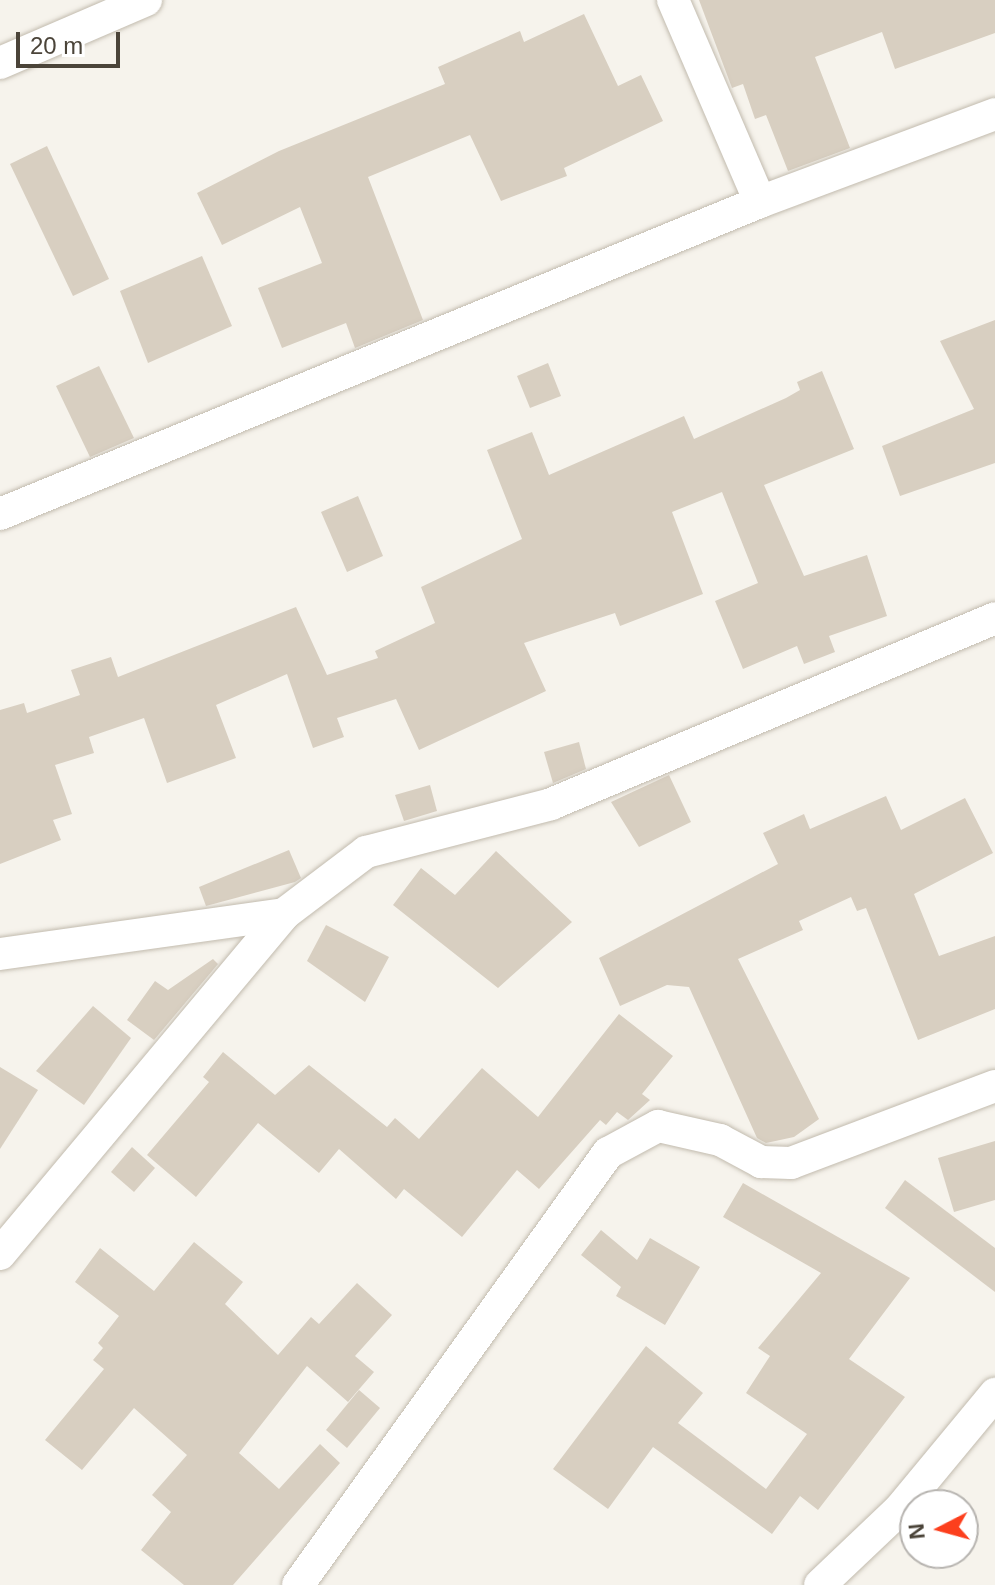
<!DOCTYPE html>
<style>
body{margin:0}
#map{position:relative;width:995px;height:1585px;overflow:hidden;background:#f6f3ec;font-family:Arial,sans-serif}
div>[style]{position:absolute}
.building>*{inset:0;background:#d8cfc1}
.roads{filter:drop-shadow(0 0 2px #c2bbae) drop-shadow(0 0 2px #c2bbae)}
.street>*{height:32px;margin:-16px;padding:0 16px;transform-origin:16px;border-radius:16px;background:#fff}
span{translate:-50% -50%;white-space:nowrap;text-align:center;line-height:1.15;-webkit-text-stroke:6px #fff;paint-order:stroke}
.north{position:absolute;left:899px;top:1489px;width:80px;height:80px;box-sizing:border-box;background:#fff;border:2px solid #b7b4b0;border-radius:50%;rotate:264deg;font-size:22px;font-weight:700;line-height:32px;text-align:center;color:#4b4439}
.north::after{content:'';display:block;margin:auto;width:28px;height:36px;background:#fc3f1d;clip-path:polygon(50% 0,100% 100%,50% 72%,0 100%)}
.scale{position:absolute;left:16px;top:32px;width:104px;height:36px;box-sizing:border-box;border:4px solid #4b4439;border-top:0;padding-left:10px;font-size:24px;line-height:28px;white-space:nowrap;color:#4b4439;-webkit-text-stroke:6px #fff;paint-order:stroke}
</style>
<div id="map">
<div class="building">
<i style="clip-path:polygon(699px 0,995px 0,995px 33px,895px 69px,882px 32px,815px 57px,850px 148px,788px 171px,766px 115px,755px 119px,743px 84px,732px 88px)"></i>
<i style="clip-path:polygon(584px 14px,618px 86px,641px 75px,663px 121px,564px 168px,567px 176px,501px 201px,470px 135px,368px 177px,423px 320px,355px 348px,346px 323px,282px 348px,258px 288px,322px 263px,300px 207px,222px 245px,197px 193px,279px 151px,445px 84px,438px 67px,520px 31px,524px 42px)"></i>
<i style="clip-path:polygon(47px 146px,109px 279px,73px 296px,10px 164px)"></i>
<i style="clip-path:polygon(202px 256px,232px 326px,148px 363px,120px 291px)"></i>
<i style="clip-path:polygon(995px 320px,995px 463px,900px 496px,882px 446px,974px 409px,940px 341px)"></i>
<i style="clip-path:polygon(548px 363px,561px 396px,530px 408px,517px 376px)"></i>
<i style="clip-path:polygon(99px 366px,134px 438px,90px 457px,56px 386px)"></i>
<i style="clip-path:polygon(822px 371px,854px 449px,764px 485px,804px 576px,867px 555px,887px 616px,829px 636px,835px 652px,804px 664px,797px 646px,743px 669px,715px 601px,758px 583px,722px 492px,672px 512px,703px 594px,620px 626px,615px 613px,524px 643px,546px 691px,419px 750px,396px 699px,337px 718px,344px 737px,313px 748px,287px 674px,216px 705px,236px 758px,167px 783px,144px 718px,89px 737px,94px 753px,55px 765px,72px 814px,53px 820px,61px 840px,0 864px,0 710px,24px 703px,27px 713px,80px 695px,71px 670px,111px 657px,118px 677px,296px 607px,327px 675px,378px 658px,375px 651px,435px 623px,421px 587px,522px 539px,487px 450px,532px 432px,549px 475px,684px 416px,694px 439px,786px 398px,800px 390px,797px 382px)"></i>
<i style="clip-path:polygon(358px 496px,383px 556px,347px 572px,321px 512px)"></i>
<i style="clip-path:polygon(579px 742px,586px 769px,553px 783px,544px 752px)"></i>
<i style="clip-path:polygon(669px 775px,691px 822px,639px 847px,611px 802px)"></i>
<i style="clip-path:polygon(430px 785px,437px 811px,404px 821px,395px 795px)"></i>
<i style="clip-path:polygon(886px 796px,901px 830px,965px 798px,993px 853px,914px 894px,939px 956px,995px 936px,995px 1009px,918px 1040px,866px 908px,857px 911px,851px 897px,799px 921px,803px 930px,738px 959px,819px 1119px,794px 1137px,766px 1143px,757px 1138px,689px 987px,667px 985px,620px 1006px,599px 958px,778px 864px,763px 833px,804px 814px,810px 829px)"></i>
<i style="clip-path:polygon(289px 850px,301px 878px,295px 882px,206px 906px,199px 887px)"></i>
<i style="clip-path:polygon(496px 851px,572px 922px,498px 988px,393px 905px,421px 868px,455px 895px)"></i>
<i style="clip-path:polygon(326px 925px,389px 957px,365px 1002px,307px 961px)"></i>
<i style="clip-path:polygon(213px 959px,218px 964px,154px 1040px,127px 1020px,155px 981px,168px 990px)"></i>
<i style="clip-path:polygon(93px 1006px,131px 1038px,84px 1105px,36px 1071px)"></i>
<i style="clip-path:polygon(619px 1014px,673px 1056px,642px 1094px,650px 1100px,628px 1120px,617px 1112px,606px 1125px,600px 1120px,539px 1189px,517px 1170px,462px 1237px,404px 1189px,396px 1199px,339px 1149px,319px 1173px,258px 1123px,196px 1197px,147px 1155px,209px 1082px,203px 1077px,223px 1052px,275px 1095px,309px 1065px,387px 1127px,395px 1118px,419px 1139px,482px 1068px,538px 1117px)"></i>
<i style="clip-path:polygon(0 1067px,38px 1090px,0 1149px)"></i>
<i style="clip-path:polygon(995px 1141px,995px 1200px,954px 1212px,938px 1158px)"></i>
<i style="clip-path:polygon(132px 1147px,155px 1168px,134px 1192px,111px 1172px)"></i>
<i style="clip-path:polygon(905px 1180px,995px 1248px,995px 1292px,885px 1208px)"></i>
<i style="clip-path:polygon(743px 1183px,910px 1278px,849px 1359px,905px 1397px,818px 1510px,800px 1496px,772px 1534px,653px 1447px,608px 1509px,553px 1469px,646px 1346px,703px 1393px,678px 1423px,766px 1489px,807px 1434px,746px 1393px,770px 1356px,758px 1348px,821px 1273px,723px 1217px)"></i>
<i style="clip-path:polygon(601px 1230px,637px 1260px,650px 1238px,700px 1267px,665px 1325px,616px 1296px,621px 1287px,581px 1255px)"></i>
<i style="clip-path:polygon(194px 1242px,243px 1282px,225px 1304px,278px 1355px,311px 1317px,319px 1324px,357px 1283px,392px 1315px,355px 1356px,374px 1372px,348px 1402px,307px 1366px,239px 1453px,279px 1489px,320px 1444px,340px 1463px,233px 1585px,184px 1585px,141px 1550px,171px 1512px,152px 1495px,187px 1455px,134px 1408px,82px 1470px,45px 1440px,104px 1369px,93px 1360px,103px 1348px,98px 1343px,119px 1316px,75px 1282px,100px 1248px,154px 1291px)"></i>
<i style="clip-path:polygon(359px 1390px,380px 1408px,347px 1448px,326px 1430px)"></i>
</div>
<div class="roads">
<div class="street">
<i style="left:0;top:63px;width:159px;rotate:-23.3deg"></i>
<i style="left:760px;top:202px;width:251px;rotate:-20.5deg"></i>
<i style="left:0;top:514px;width:822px;rotate:-22.32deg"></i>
<i style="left:760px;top:202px;width:220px;rotate:-113.3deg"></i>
<i style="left:0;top:954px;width:287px;rotate:-8deg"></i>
<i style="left:0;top:1254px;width:443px;rotate:-50.1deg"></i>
<i style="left:284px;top:914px;width:103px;rotate:-37.1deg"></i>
<i style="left:366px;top:852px;width:191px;rotate:-14.5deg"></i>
<i style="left:551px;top:804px;width:481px;rotate:-22.7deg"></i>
<i style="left:298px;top:1585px;width:532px;rotate:-54.34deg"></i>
<i style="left:608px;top:1153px;width:57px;rotate:-28.4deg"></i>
<i style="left:658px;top:1126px;width:64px;rotate:12.7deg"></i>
<i style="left:720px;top:1140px;width:47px;rotate:28.2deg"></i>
<i style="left:761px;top:1162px;width:30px;rotate:2deg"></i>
<i style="left:791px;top:1163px;width:218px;rotate:-20.7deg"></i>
<i style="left:820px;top:1585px;width:109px;rotate:-43.5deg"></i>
<i style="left:899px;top:1510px;width:151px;rotate:-50.4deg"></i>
</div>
</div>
<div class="north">N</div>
<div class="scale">20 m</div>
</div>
